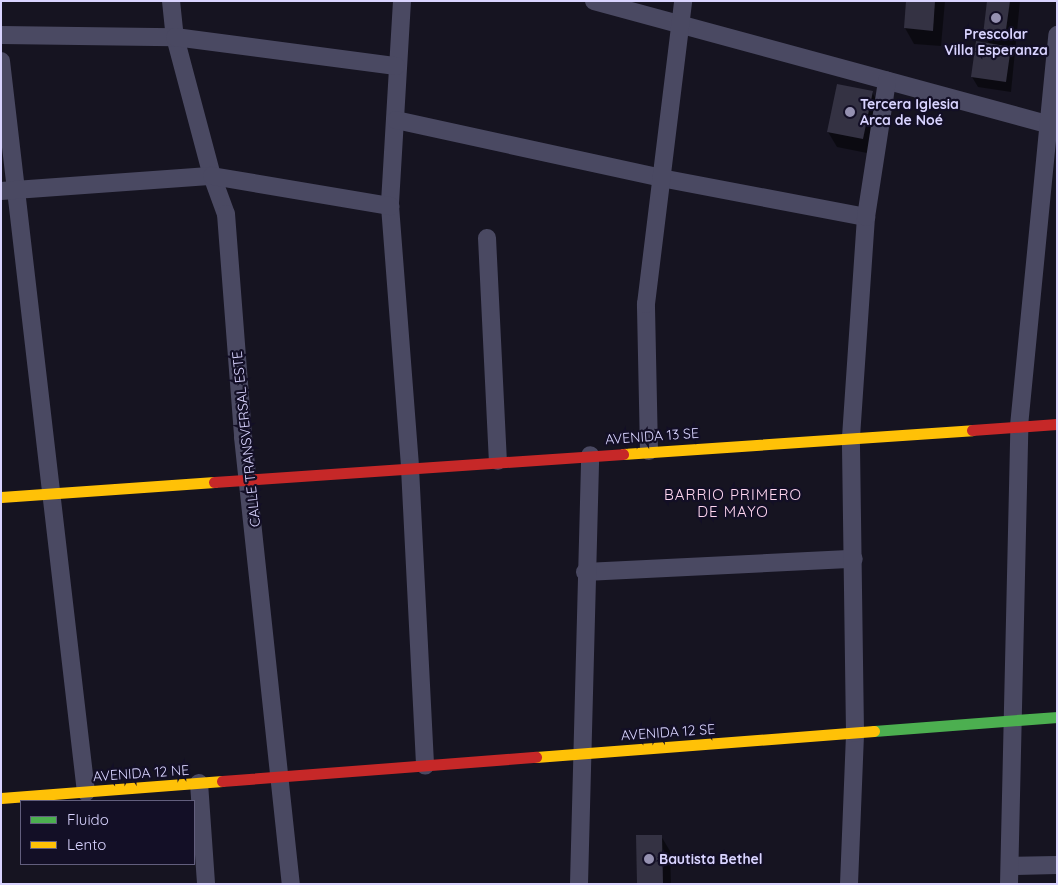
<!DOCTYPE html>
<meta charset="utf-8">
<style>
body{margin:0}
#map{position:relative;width:1058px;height:885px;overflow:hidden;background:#161421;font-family:Quicksand,sans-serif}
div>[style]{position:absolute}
.shadow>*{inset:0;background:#0007}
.building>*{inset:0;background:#343243}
.street>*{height:18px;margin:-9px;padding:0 9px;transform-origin:9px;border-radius:9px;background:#4a4962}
.fast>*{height:11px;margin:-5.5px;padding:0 5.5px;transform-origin:5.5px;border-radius:5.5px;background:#4caf50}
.slow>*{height:11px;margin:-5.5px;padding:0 5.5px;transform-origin:5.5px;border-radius:5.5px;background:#ffc107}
.jam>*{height:11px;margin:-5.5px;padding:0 5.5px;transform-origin:5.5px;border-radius:5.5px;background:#c62828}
.dots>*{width:14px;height:14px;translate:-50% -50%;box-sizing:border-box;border:2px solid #130f26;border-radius:50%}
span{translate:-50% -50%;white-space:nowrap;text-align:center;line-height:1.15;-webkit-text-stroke:4.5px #130f26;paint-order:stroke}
.poi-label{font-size:14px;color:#d9d4ff;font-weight:700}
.left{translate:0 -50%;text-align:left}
.street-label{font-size:14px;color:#d9d4ff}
.neighbourhood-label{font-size:15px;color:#ffd6f0;letter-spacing:1px}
.frame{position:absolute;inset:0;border:2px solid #d9d4ff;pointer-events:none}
.legend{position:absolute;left:20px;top:800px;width:175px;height:65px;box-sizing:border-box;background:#130f26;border:1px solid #625e7d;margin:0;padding:6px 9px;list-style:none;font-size:15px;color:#d9d4ff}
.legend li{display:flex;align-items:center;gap:10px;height:25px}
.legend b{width:25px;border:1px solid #625e7d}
</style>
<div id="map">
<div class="shadow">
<i style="clip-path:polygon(907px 1px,945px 1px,941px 46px,914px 44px,905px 28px)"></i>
<i style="clip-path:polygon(988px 1px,1020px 1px,1011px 92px,978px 87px,972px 77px,990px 45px,984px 34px)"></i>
<i style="clip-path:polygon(872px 92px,881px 108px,872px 154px,837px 147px,828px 132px)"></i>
<i style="clip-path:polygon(661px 836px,670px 851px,671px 884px,638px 884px)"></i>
</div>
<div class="building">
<i style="clip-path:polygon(906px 1px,935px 1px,933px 31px,904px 28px)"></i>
<i style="clip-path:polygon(987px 1px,1010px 1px,1005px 37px,983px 35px)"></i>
<i style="clip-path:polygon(976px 41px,1011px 47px,1006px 82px,971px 77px)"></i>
<i style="clip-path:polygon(837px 84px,873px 91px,863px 139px,827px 132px)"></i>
<i style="clip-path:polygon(636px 835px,662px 835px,663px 884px,637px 884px)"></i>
</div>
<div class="street">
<i style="left:171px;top:1px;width:36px;rotate:84deg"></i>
<i style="left:175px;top:37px;width:144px;rotate:75.1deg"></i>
<i style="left:212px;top:176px;width:40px;rotate:69.8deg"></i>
<i style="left:226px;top:214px;width:224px;rotate:85.6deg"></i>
<i style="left:243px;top:437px;width:450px;rotate:83.9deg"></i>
<i style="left:402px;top:1px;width:205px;rotate:93.4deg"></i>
<i style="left:390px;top:206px;width:263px;rotate:85.6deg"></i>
<i style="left:410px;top:468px;width:298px;rotate:87.1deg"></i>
<i style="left:594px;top:1px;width:480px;rotate:15.2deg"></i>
<i style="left:1px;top:35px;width:174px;rotate:0.7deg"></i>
<i style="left:175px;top:37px;width:223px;rotate:7.5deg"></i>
<i style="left:1px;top:61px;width:736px;rotate:83.37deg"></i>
<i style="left:396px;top:120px;width:271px;rotate:12.3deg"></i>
<i style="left:661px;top:178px;width:209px;rotate:10.8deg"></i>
<i style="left:1px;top:191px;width:212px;rotate:-4.1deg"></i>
<i style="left:212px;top:176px;width:181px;rotate:9.6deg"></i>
<i style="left:487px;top:238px;width:223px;rotate:87.2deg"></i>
<i style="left:649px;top:451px;width:147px;rotate:-91.2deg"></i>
<i style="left:646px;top:304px;width:305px;rotate:-83deg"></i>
<i style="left:585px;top:572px;width:269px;rotate:-2.8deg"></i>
<i style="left:199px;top:783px;width:101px;rotate:86deg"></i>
<i style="left:1010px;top:866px;width:47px;rotate:-1.2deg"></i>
<i style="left:579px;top:884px;width:429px;rotate:-88.5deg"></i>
<i style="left:849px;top:884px;width:151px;rotate:-87.7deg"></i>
<i style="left:855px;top:733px;width:296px;rotate:-90.8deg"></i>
<i style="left:851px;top:437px;width:221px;rotate:-86.1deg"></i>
<i style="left:866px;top:217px;width:138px;rotate:-81.2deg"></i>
<i style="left:1009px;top:884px;width:458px;rotate:-88.7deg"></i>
<i style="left:1019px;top:426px;width:393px;rotate:-84.4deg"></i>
</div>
<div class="fast">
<i style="left:874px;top:731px;width:184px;rotate:-4.4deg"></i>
</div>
<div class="slow">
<i style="left:623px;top:454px;width:350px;rotate:-3.9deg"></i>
<i style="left:1px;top:497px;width:214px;rotate:-4deg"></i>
<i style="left:536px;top:757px;width:339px;rotate:-4.4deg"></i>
<i style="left:1px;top:798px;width:222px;rotate:-4.4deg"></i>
</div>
<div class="jam">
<i style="left:972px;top:430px;width:85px;rotate:-4deg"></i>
<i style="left:214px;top:482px;width:410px;rotate:-3.9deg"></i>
<i style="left:222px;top:781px;width:315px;rotate:-4.4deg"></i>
</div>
<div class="dots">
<i style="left:996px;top:18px;background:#9591b1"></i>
<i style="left:850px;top:112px;background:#9591b1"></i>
<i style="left:649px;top:859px;background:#9591b1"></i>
</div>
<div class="poi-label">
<span style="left:996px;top:42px">Prescolar<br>Villa Esperanza</span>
<span class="left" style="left:860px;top:112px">Tercera Iglesia<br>Arca de Noé</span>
<span class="left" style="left:659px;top:859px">Bautista Bethel</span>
</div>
<div class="street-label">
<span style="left:652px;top:436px;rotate:-4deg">AVENIDA 13 SE</span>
<span style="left:246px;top:439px;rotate:-96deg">CALLE TRANSVERSAL ESTE</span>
<span style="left:668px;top:732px;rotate:-4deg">AVENIDA 12 SE</span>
<span style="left:141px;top:773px;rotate:-4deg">AVENIDA 12 NE</span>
</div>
<div class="neighbourhood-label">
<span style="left:733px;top:503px">BARRIO PRIMERO<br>DE MAYO</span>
</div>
<div class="frame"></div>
<ul class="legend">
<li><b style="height:6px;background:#4caf50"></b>Fluido</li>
<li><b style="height:6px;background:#ffc107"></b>Lento</li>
</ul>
</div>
